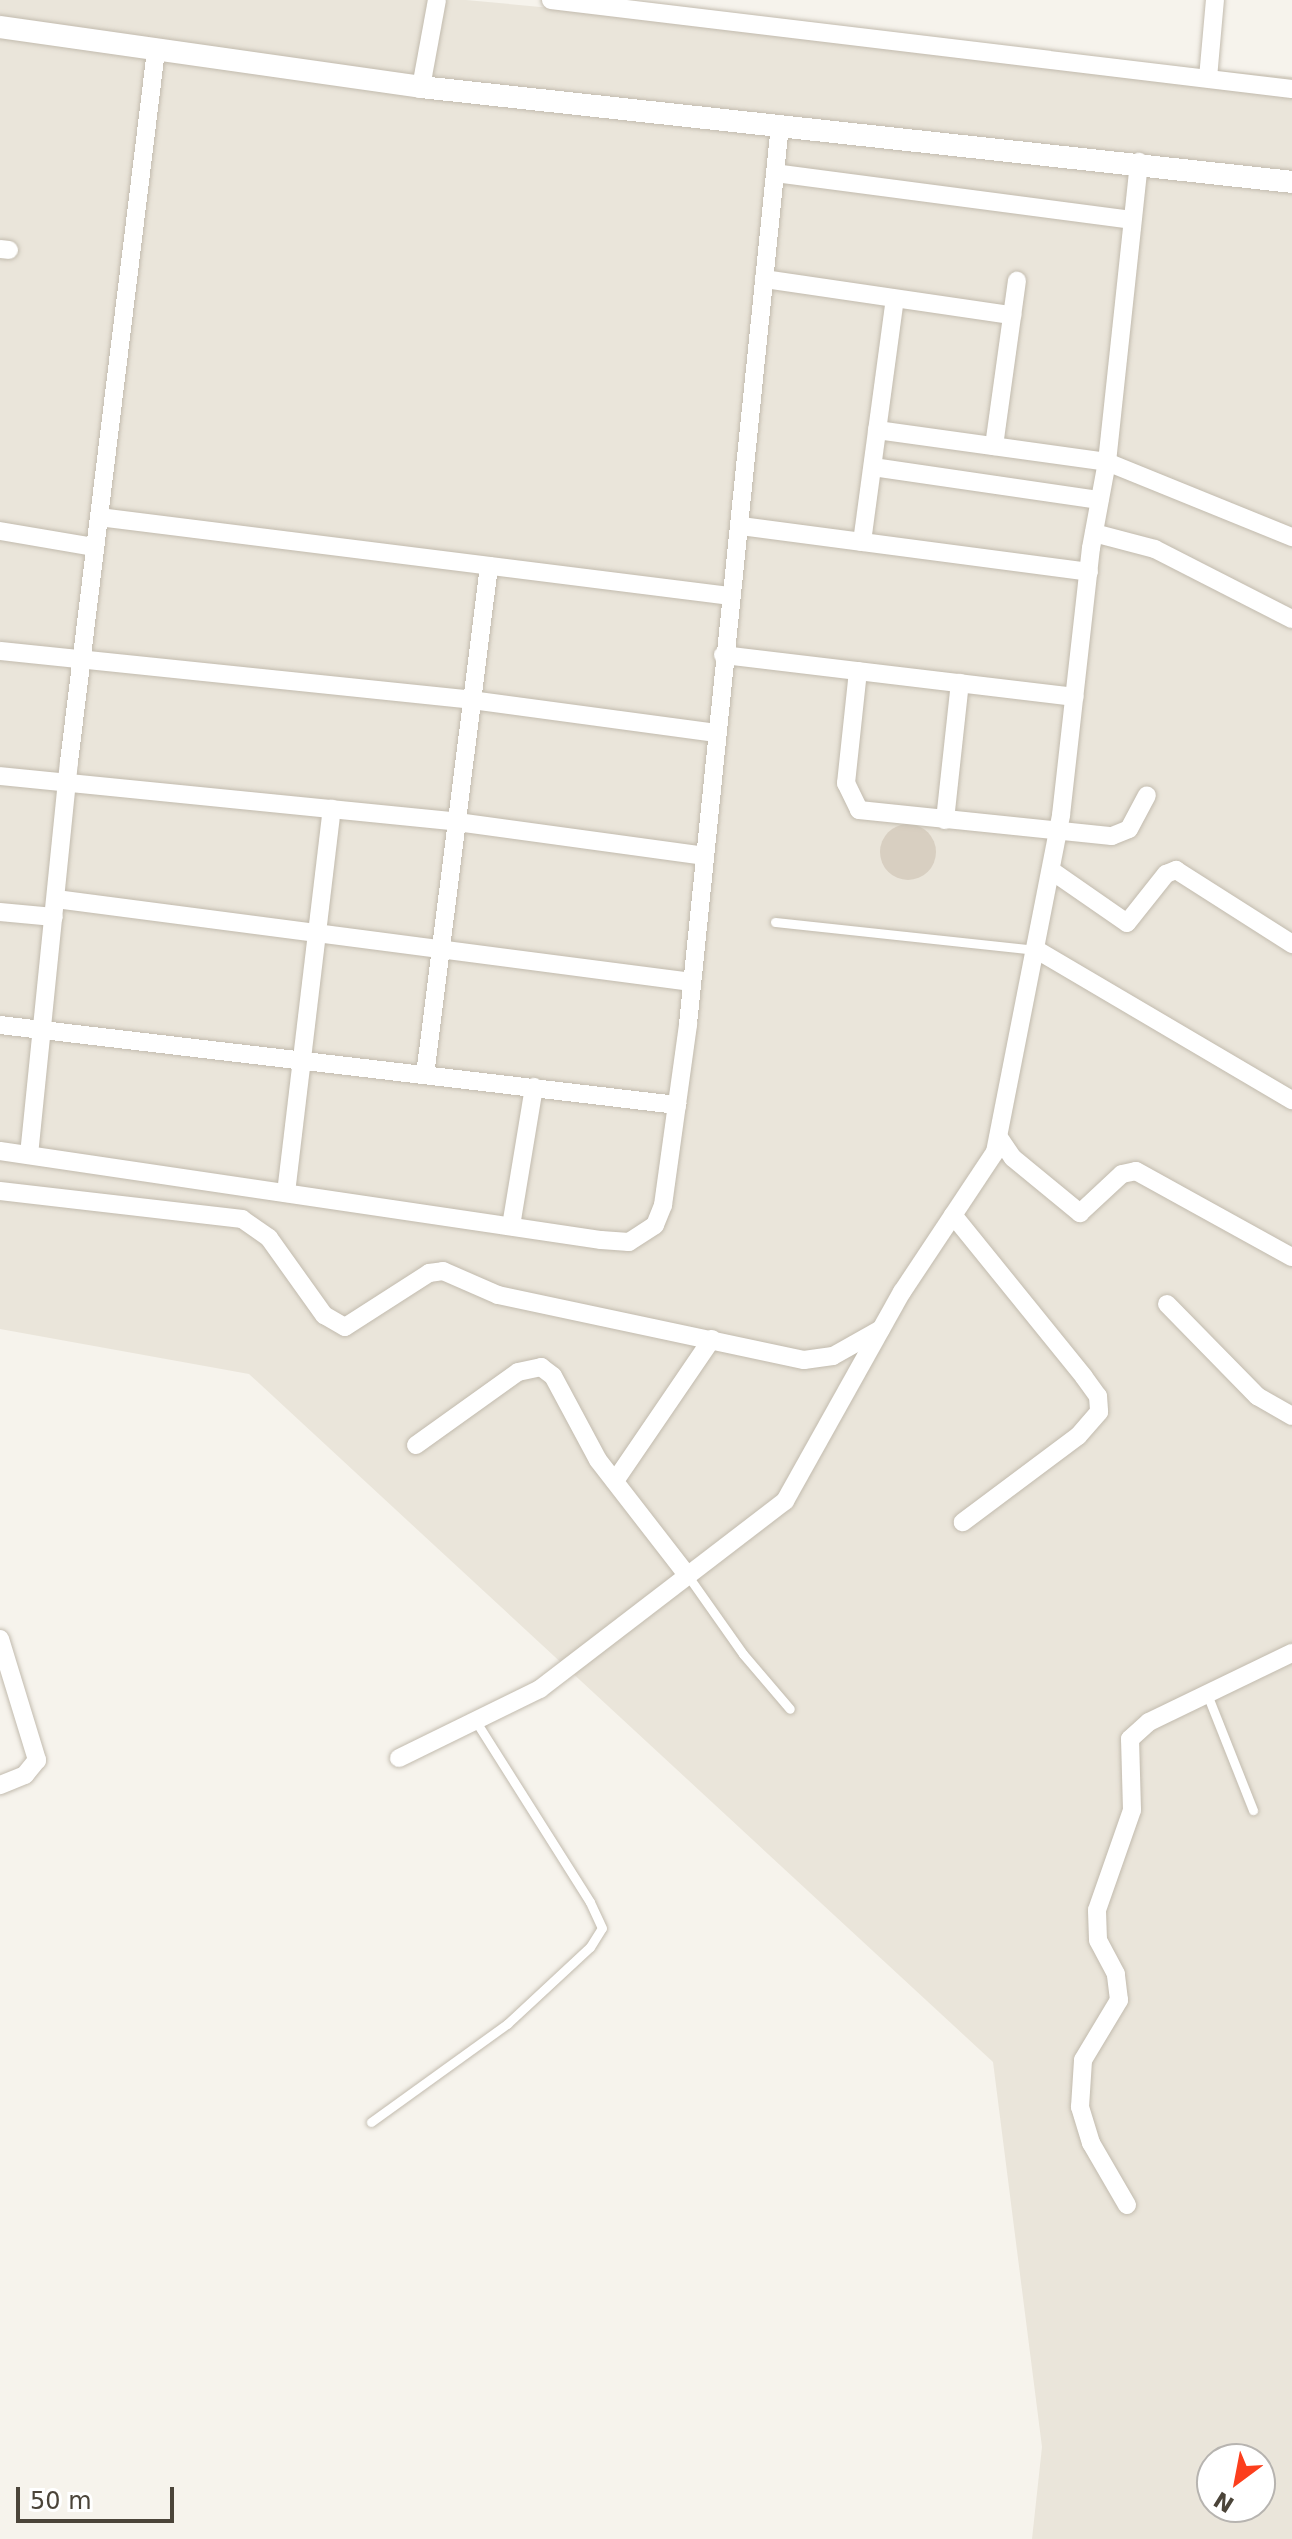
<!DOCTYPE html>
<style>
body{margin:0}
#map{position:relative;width:1292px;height:2539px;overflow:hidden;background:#f6f3ec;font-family:"DejaVu Sans",sans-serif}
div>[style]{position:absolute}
.residential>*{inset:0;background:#eae5da}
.building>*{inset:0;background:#d8cfc1}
.round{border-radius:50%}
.roads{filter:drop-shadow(0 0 2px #c2bbae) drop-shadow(0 0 2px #c2bbae)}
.service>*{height:9px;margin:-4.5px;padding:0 4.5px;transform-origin:4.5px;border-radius:4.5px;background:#fff}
.minor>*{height:18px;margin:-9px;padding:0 9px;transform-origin:9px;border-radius:9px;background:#fff}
.tertiary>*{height:22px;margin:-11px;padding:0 11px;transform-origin:11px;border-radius:11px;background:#fff}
span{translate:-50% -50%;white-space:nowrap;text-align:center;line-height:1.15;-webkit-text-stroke:6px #fff;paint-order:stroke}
.north{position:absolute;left:1196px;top:2443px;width:80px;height:80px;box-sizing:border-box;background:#fff;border:2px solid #b7b4b0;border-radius:50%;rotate:212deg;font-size:22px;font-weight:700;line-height:32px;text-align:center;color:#4b4439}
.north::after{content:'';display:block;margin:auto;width:28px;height:36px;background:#fc3f1d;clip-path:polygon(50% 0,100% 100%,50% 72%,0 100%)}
.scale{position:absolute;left:16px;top:2487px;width:158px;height:36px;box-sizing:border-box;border:4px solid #4b4439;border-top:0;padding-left:10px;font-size:24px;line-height:28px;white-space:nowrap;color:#4b4439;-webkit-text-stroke:6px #fff;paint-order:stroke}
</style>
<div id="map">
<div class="residential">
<i style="clip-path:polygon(evenodd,0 0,466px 0,1292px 77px,1292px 2539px,1032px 2539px,1042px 2447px,993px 2062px,249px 1374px,0 1329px,0 0,1212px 2459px,1260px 2459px,1260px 2507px,1212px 2507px,1212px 2459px)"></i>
</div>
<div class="building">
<i class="round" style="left:880px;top:824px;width:56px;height:56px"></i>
</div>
<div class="roads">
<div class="service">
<i style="left:775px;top:922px;width:263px;rotate:6.1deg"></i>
<i style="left:688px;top:1576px;width:95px;rotate:54.8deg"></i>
<i style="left:743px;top:1654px;width:72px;rotate:49.5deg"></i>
<i style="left:1207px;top:1694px;width:125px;rotate:68.4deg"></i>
<i style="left:371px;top:2122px;width:168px;rotate:-35.8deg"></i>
<i style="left:507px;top:2024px;width:113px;rotate:-42.9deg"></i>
<i style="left:590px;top:1947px;width:22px;rotate:-58deg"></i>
<i style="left:602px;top:1928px;width:29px;rotate:-115deg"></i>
<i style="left:590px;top:1902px;width:213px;rotate:-122.3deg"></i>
</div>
<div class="minor">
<i style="left:551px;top:0;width:746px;rotate:6.85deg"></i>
<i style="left:1208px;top:78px;width:78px;rotate:-84.9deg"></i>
<i style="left:421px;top:87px;width:88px;rotate:-79.6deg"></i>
<i style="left:775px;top:173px;width:360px;rotate:7.5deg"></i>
<i style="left:0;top:249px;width:9px;rotate:6deg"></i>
<i style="left:764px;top:279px;width:251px;rotate:8.3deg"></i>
<i style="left:877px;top:430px;width:232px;rotate:7.9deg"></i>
<i style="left:1107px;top:462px;width:200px;rotate:22.1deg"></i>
<i style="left:994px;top:446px;width:167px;rotate:-82.1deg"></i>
<i style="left:873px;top:467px;width:229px;rotate:8.3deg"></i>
<i style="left:99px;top:517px;width:637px;rotate:7.13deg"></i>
<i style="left:741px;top:526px;width:351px;rotate:7.5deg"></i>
<i style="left:0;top:531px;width:96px;rotate:9.6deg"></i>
<i style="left:1094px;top:533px;width:63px;rotate:14.7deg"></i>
<i style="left:1155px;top:549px;width:154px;rotate:27.1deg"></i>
<i style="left:862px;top:542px;width:245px;rotate:-82.3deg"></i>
<i style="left:0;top:651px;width:475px;rotate:5.9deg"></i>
<i style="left:472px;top:700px;width:245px;rotate:7.7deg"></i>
<i style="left:723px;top:655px;width:354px;rotate:6.8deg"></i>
<i style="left:858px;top:671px;width:113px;rotate:96.1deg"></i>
<i style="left:846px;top:783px;width:30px;rotate:64deg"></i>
<i style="left:859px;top:810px;width:254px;rotate:5.9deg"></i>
<i style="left:1112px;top:836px;width:18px;rotate:-22deg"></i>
<i style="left:1129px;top:829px;width:38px;rotate:-62deg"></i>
<i style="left:0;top:776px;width:459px;rotate:5.7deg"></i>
<i style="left:457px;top:822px;width:249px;rotate:7.8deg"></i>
<i style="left:945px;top:820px;width:138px;rotate:-83.8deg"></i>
<i style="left:1052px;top:871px;width:91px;rotate:34.7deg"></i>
<i style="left:1127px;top:923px;width:63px;rotate:-51.5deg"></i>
<i style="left:1166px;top:874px;width:11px;rotate:-22deg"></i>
<i style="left:1176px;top:870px;width:138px;rotate:32.5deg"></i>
<i style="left:56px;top:899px;width:641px;rotate:7.44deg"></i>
<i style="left:0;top:912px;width:54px;rotate:5.3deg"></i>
<i style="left:1037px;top:950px;width:296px;rotate:30.5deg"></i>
<i style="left:0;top:1025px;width:682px;rotate:6.74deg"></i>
<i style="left:425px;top:1075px;width:513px;rotate:-82.83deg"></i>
<i style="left:1000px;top:1139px;width:23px;rotate:56deg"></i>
<i style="left:1013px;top:1158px;width:87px;rotate:39.4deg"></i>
<i style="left:1080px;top:1213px;width:57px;rotate:-42.9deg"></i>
<i style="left:1122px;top:1174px;width:14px;rotate:-12deg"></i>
<i style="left:1136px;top:1171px;width:178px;rotate:28.9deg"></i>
<i style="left:0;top:1151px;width:608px;rotate:8.42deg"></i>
<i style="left:601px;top:1240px;width:28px;rotate:4deg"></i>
<i style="left:629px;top:1242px;width:31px;rotate:-33deg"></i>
<i style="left:655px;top:1225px;width:22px;rotate:-68deg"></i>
<i style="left:663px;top:1205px;width:183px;rotate:-82.1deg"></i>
<i style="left:688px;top:1024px;width:904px;rotate:-84.16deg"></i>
<i style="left:29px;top:1155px;width:395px;rotate:-84.2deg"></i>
<i style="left:69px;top:762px;width:717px;rotate:-83.03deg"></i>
<i style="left:0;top:1191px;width:244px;rotate:6.6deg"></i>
<i style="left:242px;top:1219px;width:33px;rotate:35deg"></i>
<i style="left:269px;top:1238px;width:95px;rotate:54.5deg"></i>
<i style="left:324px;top:1315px;width:24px;rotate:30deg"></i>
<i style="left:345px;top:1327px;width:100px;rotate:-32.7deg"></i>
<i style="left:429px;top:1273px;width:14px;rotate:-8deg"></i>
<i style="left:443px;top:1271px;width:60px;rotate:23.6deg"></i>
<i style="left:498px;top:1295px;width:313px;rotate:12deg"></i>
<i style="left:804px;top:1360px;width:29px;rotate:-8deg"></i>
<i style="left:833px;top:1356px;width:55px;rotate:-29.4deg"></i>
<i style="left:286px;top:1193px;width:387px;rotate:-83.2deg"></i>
<i style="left:953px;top:1215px;width:208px;rotate:51deg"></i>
<i style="left:1084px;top:1377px;width:24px;rotate:54deg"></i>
<i style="left:1098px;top:1396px;width:16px;rotate:86deg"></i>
<i style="left:1099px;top:1412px;width:32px;rotate:131deg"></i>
<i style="left:1078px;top:1436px;width:144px;rotate:143.2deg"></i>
<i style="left:511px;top:1226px;width:141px;rotate:-80.6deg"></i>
<i style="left:1167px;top:1304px;width:129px;rotate:45.6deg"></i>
<i style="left:1257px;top:1396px;width:40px;rotate:29.7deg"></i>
<i style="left:416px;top:1445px;width:125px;rotate:-35.6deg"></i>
<i style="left:518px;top:1372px;width:24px;rotate:-12deg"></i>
<i style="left:541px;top:1367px;width:15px;rotate:37deg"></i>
<i style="left:553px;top:1376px;width:95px;rotate:61.8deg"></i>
<i style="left:598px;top:1460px;width:147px;rotate:52.2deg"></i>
<i style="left:615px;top:1481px;width:172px;rotate:-55.7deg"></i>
<i style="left:0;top:1639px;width:127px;rotate:73deg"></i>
<i style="left:37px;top:1760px;width:19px;rotate:129deg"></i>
<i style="left:25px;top:1775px;width:27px;rotate:158deg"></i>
<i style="left:399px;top:1758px;width:157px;rotate:-26.1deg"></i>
<i style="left:540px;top:1689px;width:309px;rotate:-37.5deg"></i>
<i style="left:785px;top:1501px;width:240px;rotate:-60.8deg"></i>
<i style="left:902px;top:1292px;width:168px;rotate:-56.4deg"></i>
<i style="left:995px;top:1152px;width:343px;rotate:-78.9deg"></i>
<i style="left:1061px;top:815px;width:269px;rotate:-83.6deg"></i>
<i style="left:1091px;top:548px;width:87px;rotate:-79.5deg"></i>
<i style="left:1107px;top:462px;width:302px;rotate:-83.9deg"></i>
<i style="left:1127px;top:2205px;width:72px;rotate:-120.1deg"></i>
<i style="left:1091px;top:2143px;width:38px;rotate:-107deg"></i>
<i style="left:1080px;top:2107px;width:47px;rotate:-86.3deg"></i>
<i style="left:1083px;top:2060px;width:70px;rotate:-59deg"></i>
<i style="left:1119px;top:2000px;width:26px;rotate:-97deg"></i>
<i style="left:1116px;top:1974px;width:38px;rotate:-118deg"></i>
<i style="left:1098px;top:1940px;width:30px;rotate:-92deg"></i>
<i style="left:1097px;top:1910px;width:106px;rotate:-70.7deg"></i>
<i style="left:1132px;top:1810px;width:71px;rotate:-91.6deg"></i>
<i style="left:1130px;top:1739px;width:25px;rotate:-42deg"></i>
<i style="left:1149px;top:1722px;width:159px;rotate:-25.8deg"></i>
</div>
<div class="tertiary">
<i style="left:0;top:27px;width:425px;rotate:8.1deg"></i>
<i style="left:421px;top:87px;width:876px;rotate:6.22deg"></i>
</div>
</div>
<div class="north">N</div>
<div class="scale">50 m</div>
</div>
